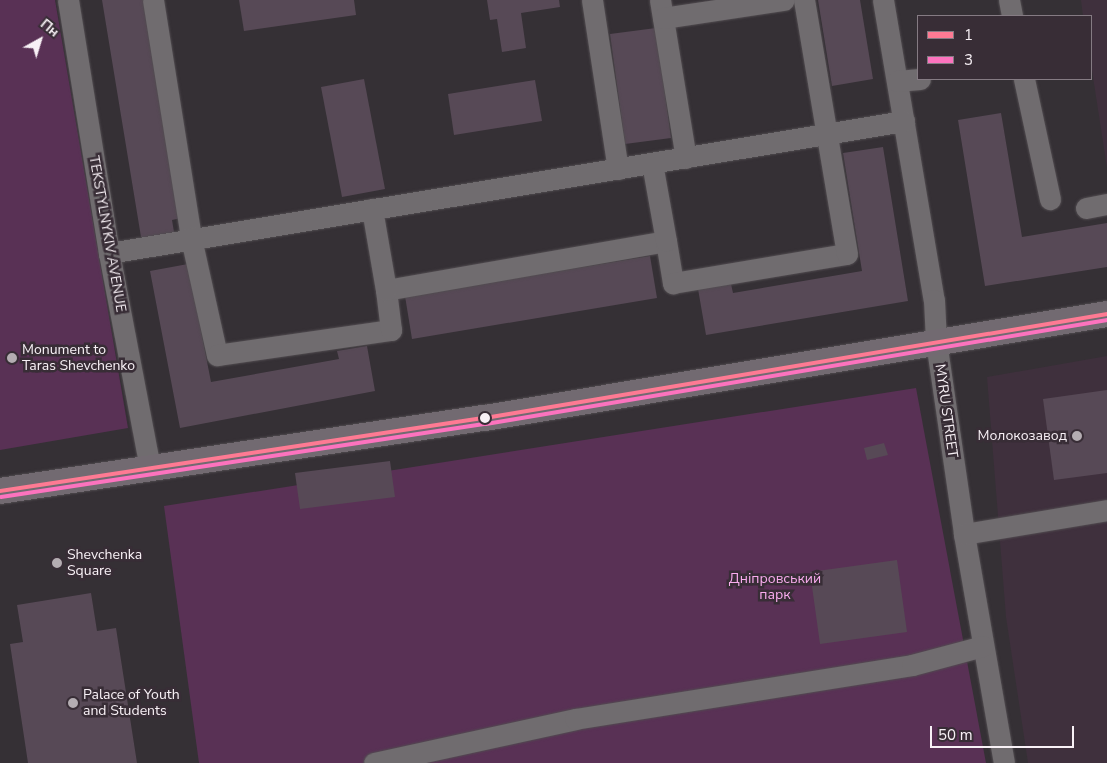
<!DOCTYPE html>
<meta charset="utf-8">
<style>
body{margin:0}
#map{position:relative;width:1107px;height:763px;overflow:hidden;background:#353035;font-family:"Nunito Sans",sans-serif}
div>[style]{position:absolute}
.built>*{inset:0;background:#3f303d}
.green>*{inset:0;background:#593155}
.building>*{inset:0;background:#574956}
.roads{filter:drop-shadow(0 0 1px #514c50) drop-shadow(0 0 1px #514c50)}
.minor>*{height:21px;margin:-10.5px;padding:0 10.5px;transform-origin:10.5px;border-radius:10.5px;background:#706c6f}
.major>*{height:26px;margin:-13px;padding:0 13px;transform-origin:13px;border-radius:13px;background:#726a71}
.bus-1>*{height:4px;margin:-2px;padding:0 2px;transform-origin:2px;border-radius:2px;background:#fe7a93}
.bus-2>*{height:4px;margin:-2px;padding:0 2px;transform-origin:2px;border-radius:2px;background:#fc73be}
.dots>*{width:14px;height:14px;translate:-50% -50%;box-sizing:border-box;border:2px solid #382d36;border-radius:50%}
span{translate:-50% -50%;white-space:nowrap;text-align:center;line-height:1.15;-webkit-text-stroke:5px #382d36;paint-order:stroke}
.street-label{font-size:14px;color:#f8f1f6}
.poi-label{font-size:14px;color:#f8f1f6}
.left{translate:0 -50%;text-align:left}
.right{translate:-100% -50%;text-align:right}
.park-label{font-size:14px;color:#f9acee}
.legend{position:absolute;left:917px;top:15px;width:175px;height:65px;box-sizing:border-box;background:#382d36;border:1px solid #857b83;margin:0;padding:6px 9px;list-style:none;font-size:15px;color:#f8f1f6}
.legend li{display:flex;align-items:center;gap:10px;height:25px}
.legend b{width:25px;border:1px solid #857b83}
.north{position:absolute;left:15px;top:15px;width:50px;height:50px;-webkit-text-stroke:4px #382d36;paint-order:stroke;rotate:39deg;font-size:14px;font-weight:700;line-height:20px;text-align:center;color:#f8f1f6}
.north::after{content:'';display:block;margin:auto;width:18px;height:22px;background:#f8f1f6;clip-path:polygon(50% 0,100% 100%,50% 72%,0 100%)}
.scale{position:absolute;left:930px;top:726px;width:144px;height:22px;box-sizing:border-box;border:2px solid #f8f1f6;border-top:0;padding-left:6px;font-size:15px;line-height:18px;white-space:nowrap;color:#f8f1f6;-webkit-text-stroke:4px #382d36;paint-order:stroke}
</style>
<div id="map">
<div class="built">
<i style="clip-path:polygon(1081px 0,1107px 0,1107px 168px,1091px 64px,1091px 16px,1083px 16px)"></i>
<i style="clip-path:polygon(1107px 356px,1107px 763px,1028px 763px,1006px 617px,987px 377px)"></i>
</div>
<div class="green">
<i style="clip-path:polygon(0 0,55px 0,128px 428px,0 450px)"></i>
<i style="clip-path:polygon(916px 388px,986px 763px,199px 763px,164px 506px)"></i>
</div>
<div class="building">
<i style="clip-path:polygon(102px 0,145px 0,181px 218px,172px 220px,175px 238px,142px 243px)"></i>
<i style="clip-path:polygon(239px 0,354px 0,356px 15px,244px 31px)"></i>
<i style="clip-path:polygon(487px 0,559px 0,560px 7px,521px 13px,526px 48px,502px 52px,497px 19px,490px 20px)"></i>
<i style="clip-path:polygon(818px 0,860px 0,873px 79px,832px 86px)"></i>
<i style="clip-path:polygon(656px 28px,671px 138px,625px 144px,610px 34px)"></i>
<i style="clip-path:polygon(364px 79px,385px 189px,342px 197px,321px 87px)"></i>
<i style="clip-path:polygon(535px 80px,542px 121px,454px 135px,448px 94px)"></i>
<i style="clip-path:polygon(1001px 113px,1022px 237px,1107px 223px,1107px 267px,985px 286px,958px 120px)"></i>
<i style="clip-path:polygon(883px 147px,908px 301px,706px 335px,698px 289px,731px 284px,733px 293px,862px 271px,843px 153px)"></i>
<i style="clip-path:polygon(650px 256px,657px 298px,412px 339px,405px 296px)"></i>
<i style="clip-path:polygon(188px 264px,211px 382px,339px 359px,337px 351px,367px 346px,375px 391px,180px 428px,150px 271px)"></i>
<i style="clip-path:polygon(1107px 390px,1107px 473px,1054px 480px,1043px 399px)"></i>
<i style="clip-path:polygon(884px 443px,888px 455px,867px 460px,864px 448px)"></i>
<i style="clip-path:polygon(390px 461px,395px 497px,300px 509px,295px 473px)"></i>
<i style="clip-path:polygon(897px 560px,907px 632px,820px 644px,810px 572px)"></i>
<i style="clip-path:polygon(91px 593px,97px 631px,116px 628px,137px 763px,28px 763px,10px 644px,23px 642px,17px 605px)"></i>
</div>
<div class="roads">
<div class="minor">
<i style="left:68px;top:0;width:256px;rotate:80.8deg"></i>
<i style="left:109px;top:253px;width:218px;rotate:79.2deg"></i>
<i style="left:153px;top:0;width:241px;rotate:80.9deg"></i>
<i style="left:191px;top:238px;width:120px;rotate:77.5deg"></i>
<i style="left:217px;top:355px;width:176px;rotate:-8.2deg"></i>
<i style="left:391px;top:330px;width:40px;rotate:-97.1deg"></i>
<i style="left:386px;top:290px;width:284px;rotate:-9.9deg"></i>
<i style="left:666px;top:241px;width:43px;rotate:80.5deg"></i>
<i style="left:673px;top:283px;width:176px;rotate:-9.5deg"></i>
<i style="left:847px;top:254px;width:258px;rotate:-99.6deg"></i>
<i style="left:592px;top:0;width:171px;rotate:81.3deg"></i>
<i style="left:660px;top:0;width:160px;rotate:80.7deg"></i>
<i style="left:883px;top:0;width:304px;rotate:80.4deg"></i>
<i style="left:934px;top:300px;width:41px;rotate:87.2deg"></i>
<i style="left:936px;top:341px;width:195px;rotate:81.7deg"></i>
<i style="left:964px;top:534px;width:232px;rotate:80.1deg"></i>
<i style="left:1009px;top:0;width:16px;rotate:79deg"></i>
<i style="left:663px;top:18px;width:122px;rotate:-8.5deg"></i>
<i style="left:1024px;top:79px;width:123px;rotate:77.8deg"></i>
<i style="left:897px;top:81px;width:23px;rotate:-5deg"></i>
<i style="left:652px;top:163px;width:79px;rotate:79.8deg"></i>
<i style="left:1086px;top:208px;width:21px;rotate:-11deg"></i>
<i style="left:372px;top:209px;width:82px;rotate:80.2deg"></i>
<i style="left:109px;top:253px;width:806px;rotate:-9.43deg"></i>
<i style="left:964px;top:534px;width:145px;rotate:-9.5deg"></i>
<i style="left:374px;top:763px;width:206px;rotate:-12.3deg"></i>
<i style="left:575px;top:719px;width:341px;rotate:-9.1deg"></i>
<i style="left:912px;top:665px;width:73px;rotate:-15deg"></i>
</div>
<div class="major">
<i style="left:0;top:491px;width:490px;rotate:-8.6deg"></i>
<i style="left:485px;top:418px;width:631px;rotate:-9.49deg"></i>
</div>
</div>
<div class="bus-1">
<i style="left:0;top:491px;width:490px;rotate:-8.6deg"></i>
<i style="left:485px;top:418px;width:631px;rotate:-9.49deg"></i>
</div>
<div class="bus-2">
<i style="left:1px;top:497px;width:490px;rotate:-8.6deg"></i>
<i style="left:486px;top:424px;width:630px;rotate:-9.51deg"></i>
</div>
<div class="dots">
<i style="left:12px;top:358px;background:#b4adb2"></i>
<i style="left:485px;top:418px;background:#f8f1f6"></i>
<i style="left:1077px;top:436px;background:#b4adb2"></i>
<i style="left:57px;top:563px;background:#b4adb2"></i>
<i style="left:73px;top:703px;background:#b4adb2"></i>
</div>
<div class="street-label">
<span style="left:107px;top:234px;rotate:80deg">TEKSTYLNYKIV AVENUE</span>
<span style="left:946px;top:411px;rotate:82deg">MYRU STREET</span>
</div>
<div class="poi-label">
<span class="left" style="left:22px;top:358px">Monument to<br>Taras Shevchenko</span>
<span class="right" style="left:1067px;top:436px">Молокозавод</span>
<span class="left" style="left:67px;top:563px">Shevchenka<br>Square</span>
<span class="left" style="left:83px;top:703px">Palace of Youth<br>and Students</span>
</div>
<div class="park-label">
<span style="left:775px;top:587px">Дніпровський<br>парк</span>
</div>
<ul class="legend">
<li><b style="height:6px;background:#fe7a93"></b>1</li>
<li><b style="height:6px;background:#fc73be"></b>3</li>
</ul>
<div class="north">Пн</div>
<div class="scale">50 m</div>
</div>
